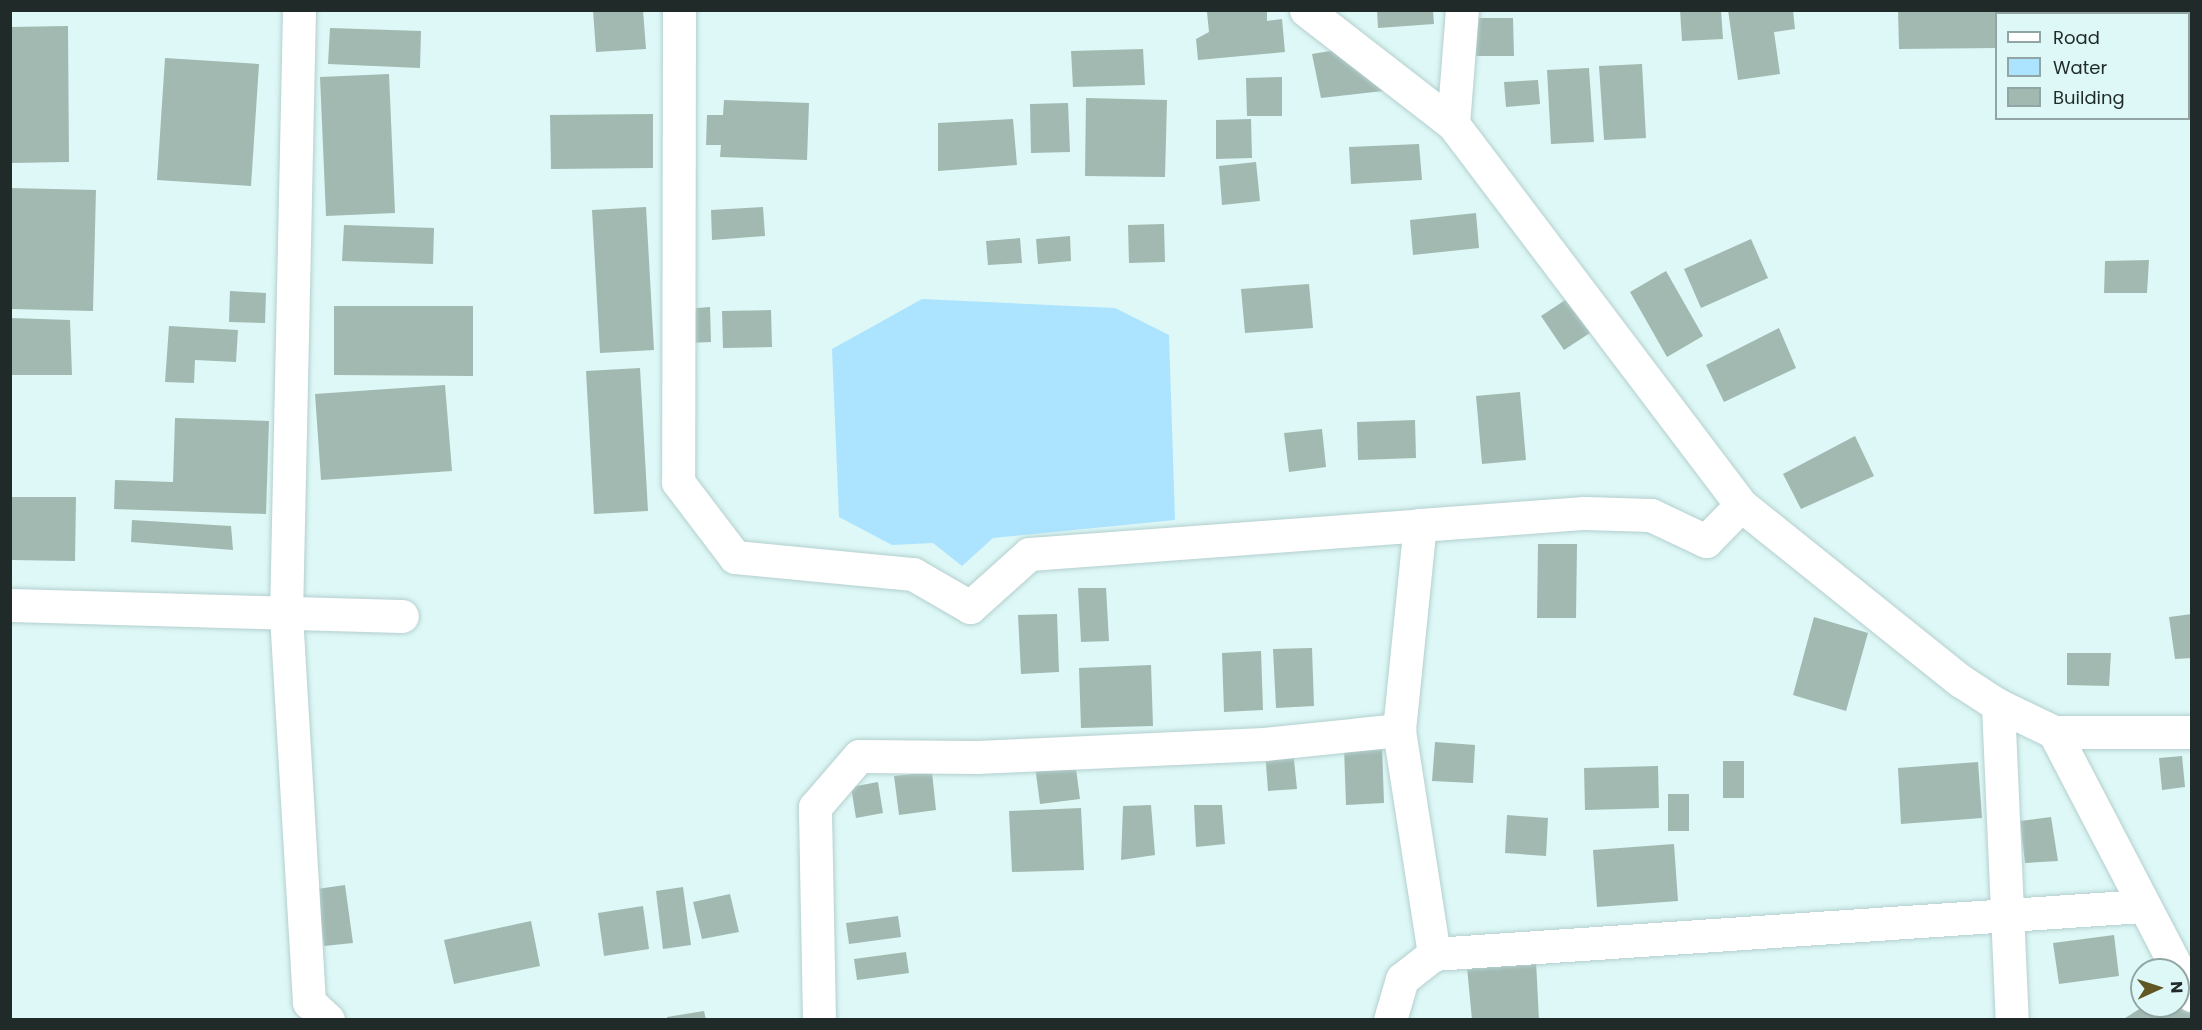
<!DOCTYPE html>
<style>
body{margin:0}
#map{position:relative;width:2202px;height:1030px;overflow:hidden;background:#ddf8f6;font-family:Poppins,sans-serif}
div>[style]{position:absolute}
.water>*{inset:0;background:#ace3fe}
.building>*{inset:0;background:#a1b9b1}
.roads{filter:drop-shadow(0 0 2px #b4cfce) drop-shadow(0 0 2px #b4cfce)}
.street>*{height:33px;margin:-16.5px;padding:0 16.5px;transform-origin:16.5px;border-radius:16.5px;background:#fff}
span{translate:-50% -50%;white-space:nowrap;text-align:center;line-height:1.15;-webkit-text-stroke:4.5px #ddf8f6;paint-order:stroke}
.frame{position:absolute;inset:0;border:12px solid #1f2a29;pointer-events:none}
.legend{position:absolute;left:1995px;top:12px;width:195px;height:108px;box-sizing:border-box;background:#ddf8f6;border:2px solid #91a6a4;margin:0;padding:8px 10px;list-style:none;font-size:18px;color:#1f2a29}
.legend li{display:flex;align-items:center;gap:12px;height:30px}
.legend b{width:30px;border:2px solid #91a6a4}
.north{position:absolute;left:2130px;top:958px;width:60px;height:60px;box-sizing:border-box;background:#ddf8f6;border:2px solid #91a6a4;border-radius:50%;rotate:87deg;font-size:16px;font-weight:700;line-height:24px;text-align:center;color:#1f2a29}
.north::after{content:'';display:block;margin:auto;width:21px;height:27px;background:#615724;clip-path:polygon(50% 0,100% 100%,50% 72%,0 100%)}
</style>
<div id="map">
<div class="water">
<i style="clip-path:polygon(922px 299px,1115px 308px,1169px 335px,1175px 520px,993px 538px,962px 566px,933px 543px,892px 545px,839px 517px,832px 349px)"></i>
</div>
<div class="building">
<i style="clip-path:polygon(593px 10px,643px 10px,646px 49px,596px 52px)"></i>
<i style="clip-path:polygon(1267px 10px,1267px 21px,1282px 19px,1285px 52px,1198px 60px,1196px 39px,1209px 32px,1207px 12px)"></i>
<i style="clip-path:polygon(1377px 10px,1433px 10px,1434px 24px,1378px 28px)"></i>
<i style="clip-path:polygon(1680px 10px,1721px 10px,1723px 39px,1682px 41px)"></i>
<i style="clip-path:polygon(1728px 10px,1793px 10px,1795px 29px,1774px 32px,1780px 74px,1738px 80px)"></i>
<i style="clip-path:polygon(1898px 10px,2040px 10px,2040px 14px,1996px 14px,1996px 48px,1899px 49px)"></i>
<i style="clip-path:polygon(1473px 18px,1513px 18px,1514px 56px,1473px 56px)"></i>
<i style="clip-path:polygon(68px 26px,69px 162px,10px 163px,10px 27px)"></i>
<i style="clip-path:polygon(330px 28px,421px 31px,420px 68px,328px 64px)"></i>
<i style="clip-path:polygon(2189px 28px,2192px 28px,2192px 65px,2188px 65px)"></i>
<i style="clip-path:polygon(1143px 49px,1145px 85px,1073px 87px,1071px 51px)"></i>
<i style="clip-path:polygon(1336px 50px,1383px 91px,1321px 98px,1312px 54px)"></i>
<i style="clip-path:polygon(165px 58px,259px 64px,251px 186px,157px 180px)"></i>
<i style="clip-path:polygon(1642px 64px,1646px 138px,1604px 140px,1599px 66px)"></i>
<i style="clip-path:polygon(1589px 68px,1594px 142px,1551px 144px,1547px 70px)"></i>
<i style="clip-path:polygon(389px 74px,395px 213px,326px 216px,320px 77px)"></i>
<i style="clip-path:polygon(1282px 77px,1282px 116px,1247px 116px,1246px 78px)"></i>
<i style="clip-path:polygon(1538px 80px,1540px 104px,1506px 107px,1504px 82px)"></i>
<i style="clip-path:polygon(1086px 98px,1167px 100px,1165px 177px,1085px 176px)"></i>
<i style="clip-path:polygon(724px 100px,809px 103px,807px 160px,720px 157px,721px 145px,706px 145px,707px 115px,723px 115px)"></i>
<i style="clip-path:polygon(1068px 103px,1070px 152px,1031px 153px,1030px 104px)"></i>
<i style="clip-path:polygon(653px 114px,653px 168px,551px 169px,550px 115px)"></i>
<i style="clip-path:polygon(1013px 119px,1017px 165px,938px 171px,938px 123px)"></i>
<i style="clip-path:polygon(1251px 119px,1252px 158px,1216px 159px,1216px 120px)"></i>
<i style="clip-path:polygon(1419px 144px,1422px 180px,1351px 184px,1349px 147px)"></i>
<i style="clip-path:polygon(1256px 162px,1260px 201px,1222px 205px,1219px 166px)"></i>
<i style="clip-path:polygon(10px 188px,96px 190px,93px 311px,10px 309px)"></i>
<i style="clip-path:polygon(646px 207px,654px 350px,600px 353px,592px 210px)"></i>
<i style="clip-path:polygon(763px 207px,765px 236px,712px 240px,711px 210px)"></i>
<i style="clip-path:polygon(1476px 213px,1479px 248px,1413px 255px,1410px 220px)"></i>
<i style="clip-path:polygon(1164px 224px,1165px 262px,1129px 263px,1128px 225px)"></i>
<i style="clip-path:polygon(344px 225px,434px 228px,433px 264px,342px 261px)"></i>
<i style="clip-path:polygon(1070px 236px,1071px 261px,1038px 264px,1036px 239px)"></i>
<i style="clip-path:polygon(1020px 238px,1022px 263px,988px 265px,986px 241px)"></i>
<i style="clip-path:polygon(1751px 239px,1768px 278px,1701px 308px,1684px 269px)"></i>
<i style="clip-path:polygon(2149px 260px,2147px 293px,2104px 293px,2105px 261px)"></i>
<i style="clip-path:polygon(1666px 271px,1703px 336px,1667px 357px,1630px 292px)"></i>
<i style="clip-path:polygon(1309px 284px,1313px 328px,1245px 333px,1241px 289px)"></i>
<i style="clip-path:polygon(230px 291px,266px 293px,265px 323px,229px 322px)"></i>
<i style="clip-path:polygon(1573px 295px,1596px 329px,1564px 350px,1541px 316px)"></i>
<i style="clip-path:polygon(334px 306px,473px 306px,473px 376px,334px 375px)"></i>
<i style="clip-path:polygon(710px 307px,711px 342px,687px 343px,685px 309px)"></i>
<i style="clip-path:polygon(771px 310px,772px 347px,723px 348px,722px 311px)"></i>
<i style="clip-path:polygon(10px 318px,70px 320px,72px 375px,10px 375px)"></i>
<i style="clip-path:polygon(169px 326px,238px 330px,236px 362px,195px 360px,194px 383px,165px 382px)"></i>
<i style="clip-path:polygon(1779px 328px,1796px 368px,1724px 402px,1706px 365px)"></i>
<i style="clip-path:polygon(640px 368px,648px 511px,594px 514px,586px 371px)"></i>
<i style="clip-path:polygon(445px 385px,452px 471px,321px 480px,315px 394px)"></i>
<i style="clip-path:polygon(1520px 392px,1526px 460px,1482px 464px,1476px 396px)"></i>
<i style="clip-path:polygon(175px 418px,269px 421px,266px 514px,114px 509px,115px 480px,173px 482px)"></i>
<i style="clip-path:polygon(1415px 420px,1416px 458px,1358px 460px,1357px 422px)"></i>
<i style="clip-path:polygon(1322px 429px,1326px 467px,1289px 472px,1284px 433px)"></i>
<i style="clip-path:polygon(1855px 436px,1874px 476px,1801px 509px,1783px 474px)"></i>
<i style="clip-path:polygon(10px 497px,76px 497px,75px 561px,10px 560px)"></i>
<i style="clip-path:polygon(132px 520px,231px 526px,233px 550px,131px 542px)"></i>
<i style="clip-path:polygon(1538px 544px,1577px 544px,1576px 618px,1537px 618px)"></i>
<i style="clip-path:polygon(1078px 588px,1106px 588px,1109px 641px,1081px 642px)"></i>
<i style="clip-path:polygon(1057px 614px,1059px 672px,1021px 674px,1018px 615px)"></i>
<i style="clip-path:polygon(2192px 614px,2192px 658px,2175px 659px,2169px 617px)"></i>
<i style="clip-path:polygon(1814px 617px,1868px 633px,1846px 711px,1793px 695px)"></i>
<i style="clip-path:polygon(1312px 648px,1314px 706px,1276px 708px,1273px 649px)"></i>
<i style="clip-path:polygon(1261px 651px,1263px 710px,1224px 712px,1222px 653px)"></i>
<i style="clip-path:polygon(2067px 653px,2111px 653px,2109px 686px,2067px 685px)"></i>
<i style="clip-path:polygon(1151px 665px,1153px 726px,1081px 728px,1079px 668px)"></i>
<i style="clip-path:polygon(1435px 742px,1475px 745px,1473px 783px,1432px 781px)"></i>
<i style="clip-path:polygon(1382px 745px,1384px 803px,1346px 805px,1344px 747px)"></i>
<i style="clip-path:polygon(1265px 750px,1293px 750px,1297px 789px,1268px 791px)"></i>
<i style="clip-path:polygon(2182px 756px,2185px 787px,2162px 790px,2159px 758px)"></i>
<i style="clip-path:polygon(1075px 761px,1080px 799px,1040px 804px,1035px 766px)"></i>
<i style="clip-path:polygon(1723px 761px,1744px 761px,1744px 798px,1723px 798px)"></i>
<i style="clip-path:polygon(1978px 762px,1982px 818px,1901px 824px,1898px 768px)"></i>
<i style="clip-path:polygon(1658px 766px,1659px 808px,1585px 810px,1584px 768px)"></i>
<i style="clip-path:polygon(932px 772px,936px 810px,899px 815px,894px 776px)"></i>
<i style="clip-path:polygon(878px 782px,883px 813px,856px 818px,851px 787px)"></i>
<i style="clip-path:polygon(1668px 794px,1689px 794px,1689px 831px,1668px 831px)"></i>
<i style="clip-path:polygon(1151px 805px,1155px 855px,1121px 860px,1123px 806px)"></i>
<i style="clip-path:polygon(1194px 805px,1222px 805px,1225px 844px,1196px 847px)"></i>
<i style="clip-path:polygon(1081px 808px,1084px 870px,1012px 872px,1009px 811px)"></i>
<i style="clip-path:polygon(1507px 815px,1548px 818px,1546px 856px,1505px 853px)"></i>
<i style="clip-path:polygon(2051px 817px,2058px 861px,2025px 863px,2020px 821px)"></i>
<i style="clip-path:polygon(1674px 844px,1678px 901px,1597px 907px,1593px 850px)"></i>
<i style="clip-path:polygon(345px 885px,353px 943px,324px 946px,317px 889px)"></i>
<i style="clip-path:polygon(683px 887px,691px 945px,663px 949px,656px 891px)"></i>
<i style="clip-path:polygon(730px 894px,739px 932px,702px 939px,693px 902px)"></i>
<i style="clip-path:polygon(643px 906px,649px 949px,604px 956px,598px 913px)"></i>
<i style="clip-path:polygon(898px 916px,901px 937px,849px 944px,846px 923px)"></i>
<i style="clip-path:polygon(531px 921px,540px 966px,454px 984px,444px 940px)"></i>
<i style="clip-path:polygon(2114px 935px,2119px 976px,2059px 984px,2053px 943px)"></i>
<i style="clip-path:polygon(906px 952px,909px 973px,857px 980px,854px 959px)"></i>
<i style="clip-path:polygon(1536px 961px,1539px 1020px,1472px 1020px,1467px 967px)"></i>
<i style="clip-path:polygon(2178px 983px,2192px 1006px,2192px 1020px,2122px 1020px,2144px 1006px,2178px 1006px)"></i>
<i style="clip-path:polygon(704px 1011px,706px 1020px,668px 1020px,667px 1017px)"></i>
</div>
<div class="roads">
<div class="street">
<i style="left:299px;top:10px;width:605px;rotate:91.23deg"></i>
<i style="left:286px;top:615px;width:388px;rotate:86.6deg"></i>
<i style="left:309px;top:1002px;width:26px;rotate:43deg"></i>
<i style="left:679px;top:10px;width:472px;rotate:90.1deg"></i>
<i style="left:678px;top:482px;width:94px;rotate:52.8deg"></i>
<i style="left:735px;top:557px;width:179px;rotate:5.5deg"></i>
<i style="left:913px;top:574px;width:66px;rotate:30.1deg"></i>
<i style="left:970px;top:607px;width:79px;rotate:-41.9deg"></i>
<i style="left:1029px;top:554px;width:392px;rotate:-4.2deg"></i>
<i style="left:1306px;top:10px;width:186px;rotate:37.8deg"></i>
<i style="left:1453px;top:124px;width:478px;rotate:52.9deg"></i>
<i style="left:1741px;top:505px;width:282px;rotate:38.7deg"></i>
<i style="left:1961px;top:681px;width:44px;rotate:33deg"></i>
<i style="left:1998px;top:705px;width:62px;rotate:25.7deg"></i>
<i style="left:2054px;top:732px;width:138px"></i>
<i style="left:1453px;top:124px;width:114px;rotate:-85.5deg"></i>
<i style="left:10px;top:605px;width:392px;rotate:1.6deg"></i>
<i style="left:1998px;top:705px;width:315px;rotate:87.5deg"></i>
<i style="left:2054px;top:732px;width:268px;rotate:62.5deg"></i>
<i style="left:1434px;top:954px;width:710px;rotate:-3.88deg"></i>
<i style="left:2178px;top:971px;width:28px;rotate:60deg"></i>
<i style="left:819px;top:1020px;width:213px;rotate:-91.1deg"></i>
<i style="left:815px;top:807px;width:67px;rotate:-49.2deg"></i>
<i style="left:859px;top:756px;width:118px;rotate:0.5deg"></i>
<i style="left:977px;top:757px;width:287px;rotate:-2.6deg"></i>
<i style="left:1264px;top:744px;width:136px;rotate:-5.9deg"></i>
<i style="left:1399px;top:730px;width:206px;rotate:-84.2deg"></i>
<i style="left:1420px;top:525px;width:165px;rotate:-4.2deg"></i>
<i style="left:1585px;top:513px;width:66px;rotate:1.7deg"></i>
<i style="left:1651px;top:515px;width:61px;rotate:25.3deg"></i>
<i style="left:1706px;top:541px;width:50px;rotate:-45.8deg"></i>
<i style="left:1390px;top:1020px;width:43px;rotate:-73.7deg"></i>
<i style="left:1402px;top:979px;width:41px;rotate:-38deg"></i>
<i style="left:1434px;top:954px;width:227px;rotate:-98.9deg"></i>
</div>
</div>
<div class="frame"></div>
<ul class="legend">
<li><b style="height:8px;background:#fff"></b>Road</li>
<li><b style="height:16px;background:#ace3fe"></b>Water</li>
<li><b style="height:16px;background:#a1b9b1"></b>Building</li>
</ul>
<div class="north">N</div>
</div>
